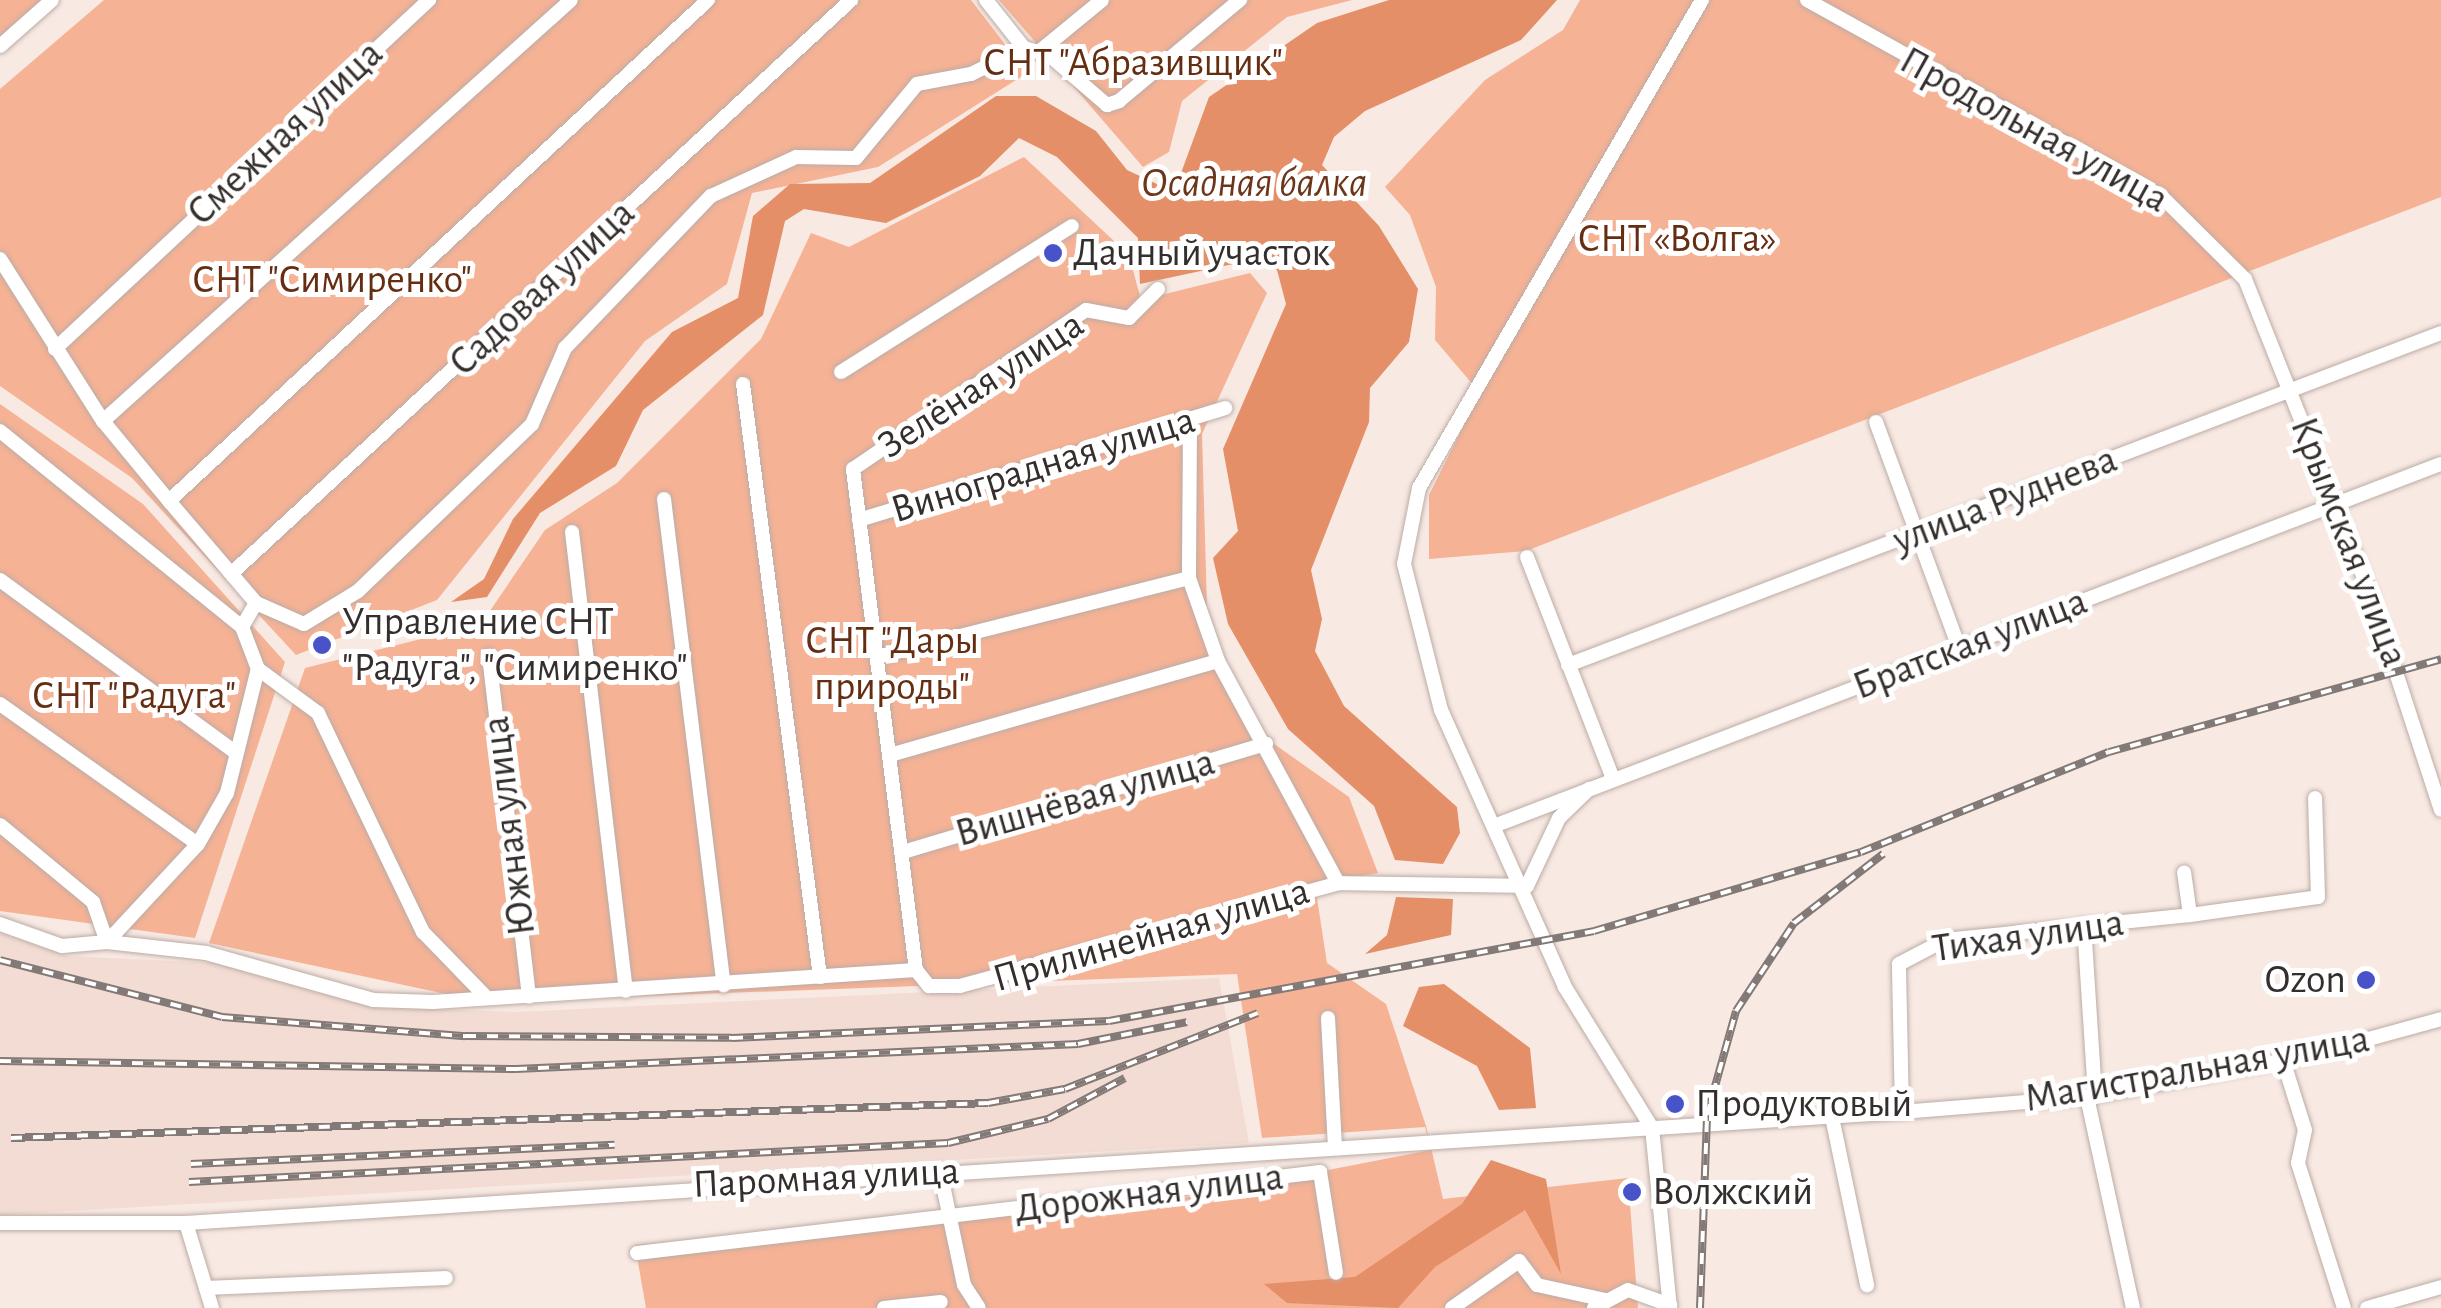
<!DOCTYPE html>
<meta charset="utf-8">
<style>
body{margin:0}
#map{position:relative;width:2441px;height:1308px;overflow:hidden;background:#f8e9e3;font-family:"Alegreya Sans",sans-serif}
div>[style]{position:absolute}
.built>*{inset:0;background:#f3dcd3}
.green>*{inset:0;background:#f5b295}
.water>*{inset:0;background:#e48f67}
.roads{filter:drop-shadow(0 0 2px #bbaca6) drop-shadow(0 0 2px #bbaca6)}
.minor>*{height:14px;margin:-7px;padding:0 7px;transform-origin:7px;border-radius:7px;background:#fff}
.rail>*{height:8px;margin-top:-4px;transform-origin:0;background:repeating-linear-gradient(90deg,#fff 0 11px,#837976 0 22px);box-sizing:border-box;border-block:2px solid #837976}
.dots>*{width:28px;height:28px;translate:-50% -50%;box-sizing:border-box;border:5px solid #fff;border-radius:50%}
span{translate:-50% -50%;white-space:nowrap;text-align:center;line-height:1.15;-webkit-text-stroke:10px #fff;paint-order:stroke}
.park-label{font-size:40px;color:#652e12}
.street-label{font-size:40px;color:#342e2c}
.poi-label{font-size:40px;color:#342e2c}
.left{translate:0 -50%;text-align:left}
.right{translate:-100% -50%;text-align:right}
.water-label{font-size:42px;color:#6d351a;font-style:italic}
</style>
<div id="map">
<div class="built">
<i style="clip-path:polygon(0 933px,68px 956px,215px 963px,373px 1007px,516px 1012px,1219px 978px,1249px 1143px,0 1215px)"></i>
</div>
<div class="green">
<i style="clip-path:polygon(0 0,58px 0,0 52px)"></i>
<i style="clip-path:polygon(104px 0,971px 0,1027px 73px,878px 167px,752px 193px,727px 284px,645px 341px,437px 600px,296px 655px,132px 478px,0 386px,0 89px)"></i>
<i style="clip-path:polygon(999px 0,1352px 0,1287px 17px,1182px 101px,1169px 152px,1143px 167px)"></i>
<i style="clip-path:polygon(1580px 0,2441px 0,2441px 197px,1526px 551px,1429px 559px,1429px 495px,1480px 393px,1435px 340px,1436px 287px,1410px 215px,1385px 187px,1485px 80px,1563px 30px)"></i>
<i style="clip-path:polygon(1024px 157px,1129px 255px,1141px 300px,1250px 273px,1267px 293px,1202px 434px,1207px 607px,1223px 660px,1270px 741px,1349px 797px,1378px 873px,1315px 885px,1327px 963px,1386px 1004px,1426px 1126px,1443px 1199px,1628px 1178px,1638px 1308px,646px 1308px,635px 1245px,1152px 1204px,1431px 1150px,1425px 1127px,1262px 1138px,1237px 974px,483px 1002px,209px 943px,305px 668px,481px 624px,545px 530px,617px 483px,761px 339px,811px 233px,849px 247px)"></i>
<i style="clip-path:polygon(0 404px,143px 504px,285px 662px,195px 938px,0 911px)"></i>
</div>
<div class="water">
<i style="clip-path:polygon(1389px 0,1557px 0,1521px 40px,1365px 111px,1334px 137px,1322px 165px,1379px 226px,1418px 289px,1409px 342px,1370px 388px,1369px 422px,1311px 570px,1322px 619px,1315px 651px,1344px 706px,1457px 807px,1460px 833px,1443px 864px,1395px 860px,1374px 806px,1288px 729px,1228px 624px,1213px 558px,1238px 531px,1223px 449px,1286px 304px,1277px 270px,1252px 260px,1140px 284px,1138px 238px,1057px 157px,1019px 138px,980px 176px,886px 223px,804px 209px,785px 221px,763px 315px,643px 410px,616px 466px,540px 513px,487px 597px,451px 602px,484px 579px,513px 519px,672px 332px,738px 298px,753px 216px,790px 184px,870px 183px,996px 96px,1036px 96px,1096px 131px,1127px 170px,1174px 192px,1209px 97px,1317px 23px)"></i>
<i style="clip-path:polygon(1396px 897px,1453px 899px,1451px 935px,1365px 954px,1387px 935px)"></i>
<i style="clip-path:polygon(1444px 984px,1530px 1048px,1536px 1108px,1499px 1110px,1477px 1066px,1403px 1026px,1419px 987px)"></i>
<i style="clip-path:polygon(1491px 1160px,1546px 1179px,1561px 1274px,1525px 1210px,1435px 1267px,1398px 1308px,1287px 1303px,1264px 1284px,1355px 1277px,1462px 1204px)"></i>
</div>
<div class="roads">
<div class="minor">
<i style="left:986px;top:0;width:61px;rotate:51.6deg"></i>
<i style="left:1807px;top:0;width:405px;rotate:29deg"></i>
<i style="left:2161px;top:196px;width:118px;rotate:44.7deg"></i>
<i style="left:2245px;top:279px;width:338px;rotate:68.3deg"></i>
<i style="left:2370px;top:593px;width:228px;rotate:71.9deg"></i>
<i style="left:0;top:46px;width:69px;rotate:-41.5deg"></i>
<i style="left:1040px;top:51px;width:80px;rotate:-39.4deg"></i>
<i style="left:0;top:259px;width:192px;rotate:57.6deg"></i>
<i style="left:103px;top:421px;width:104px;rotate:50.5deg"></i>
<i style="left:169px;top:501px;width:134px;rotate:49.5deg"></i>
<i style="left:256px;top:603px;width:52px;rotate:23.6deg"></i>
<i style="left:304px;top:624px;width:63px;rotate:-31.4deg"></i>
<i style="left:358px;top:591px;width:241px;rotate:-43.8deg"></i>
<i style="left:532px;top:424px;width:83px;rotate:-66.5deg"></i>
<i style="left:565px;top:348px;width:211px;rotate:-46.2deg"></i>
<i style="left:711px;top:196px;width:94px;rotate:-24.6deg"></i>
<i style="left:796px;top:157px;width:60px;rotate:1deg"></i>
<i style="left:856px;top:158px;width:96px;rotate:-50.5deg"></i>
<i style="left:917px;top:84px;width:55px;rotate:-10.5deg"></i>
<i style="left:971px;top:74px;width:59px;rotate:-26.1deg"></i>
<i style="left:1024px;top:48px;width:26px;rotate:16deg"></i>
<i style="left:1049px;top:55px;width:77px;rotate:40.8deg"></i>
<i style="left:1107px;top:105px;width:13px;rotate:-18deg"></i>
<i style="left:1119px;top:101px;width:158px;rotate:-39.9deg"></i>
<i style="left:55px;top:349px;width:512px;rotate:-43.02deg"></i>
<i style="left:841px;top:372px;width:273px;rotate:-32.3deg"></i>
<i style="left:743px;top:384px;width:598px;rotate:82.6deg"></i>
<i style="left:103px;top:421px;width:629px;rotate:-41.97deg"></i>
<i style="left:1876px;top:422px;width:241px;rotate:69.8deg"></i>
<i style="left:1190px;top:426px;width:152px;rotate:90.4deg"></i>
<i style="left:1189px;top:578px;width:88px;rotate:70.7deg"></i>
<i style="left:1218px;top:661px;width:252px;rotate:61.6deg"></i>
<i style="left:0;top:431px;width:311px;rotate:39deg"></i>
<i style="left:664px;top:499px;width:490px;rotate:83deg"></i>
<i style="left:169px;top:501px;width:736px;rotate:-42.91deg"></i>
<i style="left:859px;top:520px;width:383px;rotate:-17deg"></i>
<i style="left:572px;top:532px;width:462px;rotate:83.3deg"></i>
<i style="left:1527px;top:557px;width:238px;rotate:68.8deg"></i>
<i style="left:231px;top:574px;width:845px;rotate:-42.79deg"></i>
<i style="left:0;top:580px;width:291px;rotate:36.2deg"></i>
<i style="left:489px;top:656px;width:343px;rotate:83.3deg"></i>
<i style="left:877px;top:657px;width:322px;rotate:-14.2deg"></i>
<i style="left:1568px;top:665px;width:934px;rotate:-20.82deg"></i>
<i style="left:258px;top:669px;width:74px;rotate:36.3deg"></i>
<i style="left:318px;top:713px;width:243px;rotate:64.4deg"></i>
<i style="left:423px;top:932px;width:88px;rotate:45.9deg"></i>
<i style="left:0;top:704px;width:242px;rotate:35.3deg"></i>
<i style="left:890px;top:755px;width:341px;rotate:-16deg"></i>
<i style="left:1499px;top:824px;width:1008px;rotate:-20.92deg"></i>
<i style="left:0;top:825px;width:121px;rotate:39.6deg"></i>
<i style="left:93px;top:902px;width:42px;rotate:70.7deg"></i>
<i style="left:107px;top:942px;width:100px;rotate:6.3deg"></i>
<i style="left:206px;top:953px;width:173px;rotate:15.7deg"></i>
<i style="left:373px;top:1000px;width:60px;rotate:1.9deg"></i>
<i style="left:433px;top:1002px;width:484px;rotate:-3.8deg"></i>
<i style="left:916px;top:970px;width:21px;rotate:51deg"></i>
<i style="left:929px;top:986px;width:31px"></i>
<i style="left:960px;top:986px;width:392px;rotate:-15.2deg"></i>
<i style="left:1338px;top:883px;width:189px;rotate:0.9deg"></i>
<i style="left:1527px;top:886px;width:75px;rotate:-64.8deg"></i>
<i style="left:1559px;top:818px;width:42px;rotate:-44deg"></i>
<i style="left:903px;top:852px;width:379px;rotate:-16.6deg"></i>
<i style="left:2190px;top:915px;width:129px;rotate:-8deg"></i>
<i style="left:2318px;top:897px;width:99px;rotate:-91.7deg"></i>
<i style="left:0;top:924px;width:66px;rotate:19.5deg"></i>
<i style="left:62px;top:946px;width:45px;rotate:-5.1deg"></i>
<i style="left:107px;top:942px;width:134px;rotate:-47.1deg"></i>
<i style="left:198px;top:844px;width:59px;rotate:-60.4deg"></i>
<i style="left:227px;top:793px;width:128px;rotate:-76deg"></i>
<i style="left:258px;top:669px;width:45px;rotate:-110.9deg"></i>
<i style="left:242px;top:627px;width:28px;rotate:-60deg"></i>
<i style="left:2084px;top:925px;width:170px;rotate:86.3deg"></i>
<i style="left:916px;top:970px;width:505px;rotate:-97.17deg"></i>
<i style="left:853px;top:469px;width:282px;rotate:-34.3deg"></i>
<i style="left:1086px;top:310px;width:44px;rotate:10.5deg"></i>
<i style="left:1129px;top:318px;width:41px;rotate:-45deg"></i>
<i style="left:1328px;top:1018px;width:130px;rotate:86.9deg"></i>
<i style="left:2283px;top:1060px;width:73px;rotate:72.6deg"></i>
<i style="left:2305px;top:1130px;width:34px;rotate:102deg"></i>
<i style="left:2298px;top:1163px;width:152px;rotate:72.4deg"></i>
<i style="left:2087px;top:1097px;width:216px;rotate:77.7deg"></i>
<i style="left:1902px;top:1112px;width:148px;rotate:-91.2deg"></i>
<i style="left:1899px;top:964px;width:52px;rotate:-27.6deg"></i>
<i style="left:1945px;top:940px;width:246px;rotate:-5.8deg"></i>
<i style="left:2190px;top:915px;width:43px;rotate:-97.9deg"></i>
<i style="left:1832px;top:1117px;width:172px;rotate:78.2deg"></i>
<i style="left:940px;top:1171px;width:116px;rotate:78.1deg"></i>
<i style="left:964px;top:1285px;width:27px;rotate:57deg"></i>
<i style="left:0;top:1223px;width:186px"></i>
<i style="left:186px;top:1223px;width:1720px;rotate:-3.7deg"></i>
<i style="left:1902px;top:1112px;width:186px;rotate:-4.6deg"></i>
<i style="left:2087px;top:1097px;width:224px;rotate:-10.6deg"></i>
<i style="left:2307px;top:1056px;width:139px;rotate:-15.4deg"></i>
<i style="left:186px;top:1223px;width:89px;rotate:73deg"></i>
<i style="left:637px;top:1253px;width:688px;rotate:-6.76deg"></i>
<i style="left:1320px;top:1172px;width:102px;rotate:81deg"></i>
<i style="left:206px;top:1288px;width:240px;rotate:-2.4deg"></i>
<i style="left:884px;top:1308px;width:57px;rotate:-6deg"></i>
<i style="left:1452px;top:1308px;width:82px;rotate:-35deg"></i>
<i style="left:1519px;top:1261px;width:30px;rotate:53deg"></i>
<i style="left:1537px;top:1285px;width:70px;rotate:12.4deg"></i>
<i style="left:1594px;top:1308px;width:38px;rotate:-28deg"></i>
<i style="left:1628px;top:1290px;width:45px;rotate:19.7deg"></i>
<i style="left:1670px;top:1308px;width:181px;rotate:-95.7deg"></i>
<i style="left:1652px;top:1128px;width:166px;rotate:-121.7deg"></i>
<i style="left:1565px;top:987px;width:303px;rotate:-114.1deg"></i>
<i style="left:1441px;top:710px;width:151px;rotate:-104.2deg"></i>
<i style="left:1404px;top:564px;width:77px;rotate:-78.8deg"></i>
<i style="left:1419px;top:488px;width:564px;rotate:-59.89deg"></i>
<i style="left:2367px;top:1308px;width:77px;rotate:-15.8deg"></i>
</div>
</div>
<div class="rail">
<i style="left:0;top:960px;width:229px;rotate:14.4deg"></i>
<i style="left:222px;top:1017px;width:244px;rotate:4.5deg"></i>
<i style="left:465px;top:1036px;width:267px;rotate:0.4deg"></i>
<i style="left:732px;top:1038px;width:377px;rotate:-2.6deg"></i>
<i style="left:1109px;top:1021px;width:493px;rotate:-10.5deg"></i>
<i style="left:1594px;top:931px;width:278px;rotate:-16.5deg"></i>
<i style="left:1861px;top:852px;width:267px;rotate:-22deg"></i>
<i style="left:2109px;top:752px;width:345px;rotate:-15.6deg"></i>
<i style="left:0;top:1061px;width:516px;rotate:0.89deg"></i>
<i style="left:516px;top:1069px;width:563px;rotate:-2.55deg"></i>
<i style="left:1078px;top:1044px;width:111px;rotate:-11.4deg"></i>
<i style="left:11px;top:1138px;width:978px;rotate:-2.05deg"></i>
<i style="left:988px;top:1103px;width:78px;rotate:-10.3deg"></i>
<i style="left:1065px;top:1089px;width:207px;rotate:-21.5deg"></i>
<i style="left:191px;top:1164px;width:424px;rotate:-2.6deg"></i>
<i style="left:189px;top:1182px;width:760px;rotate:-2.94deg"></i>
<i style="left:948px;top:1143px;width:103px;rotate:-13.5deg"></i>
<i style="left:1048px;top:1119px;width:87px;rotate:-28deg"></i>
<i style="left:1700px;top:1308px;width:193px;rotate:-87.9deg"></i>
<i style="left:1707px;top:1115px;width:108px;rotate:-74.4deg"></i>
<i style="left:1736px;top:1011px;width:105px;rotate:-56.6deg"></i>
<i style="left:1794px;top:923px;width:113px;rotate:-37.8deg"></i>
</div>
<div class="dots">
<i style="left:1053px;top:253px;background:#4953c9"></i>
<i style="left:322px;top:645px;background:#4953c9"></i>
<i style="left:2366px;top:980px;background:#4953c9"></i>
<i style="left:1675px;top:1104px;background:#4953c9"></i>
<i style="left:1632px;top:1192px;background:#4953c9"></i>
</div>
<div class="park-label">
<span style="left:1133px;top:63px">СНТ "Абразивщик"</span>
<span style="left:1677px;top:239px">СНТ «Волга»</span>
<span style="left:332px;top:280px">СНТ "Симиренко"</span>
<span style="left:892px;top:664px">СНТ "Дары<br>природы"</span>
<span style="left:134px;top:696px">СНТ "Радуга"</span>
</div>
<div class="street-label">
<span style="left:2034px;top:130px;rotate:29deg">Продольная улица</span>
<span style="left:285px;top:133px;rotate:-43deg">Смежная улица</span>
<span style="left:542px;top:288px;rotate:-43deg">Садовая улица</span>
<span style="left:981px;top:385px;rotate:-33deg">Зелёная улица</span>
<span style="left:1043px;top:465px;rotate:-17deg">Виноградная улица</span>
<span style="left:2005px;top:500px;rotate:-21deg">улица Руднева</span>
<span style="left:2349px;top:542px;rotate:69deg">Крымская улица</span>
<span style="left:1970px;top:644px;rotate:-21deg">Братская улица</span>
<span style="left:1085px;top:798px;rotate:-16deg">Вишнёвая улица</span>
<span style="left:509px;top:826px;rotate:-97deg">Южная улица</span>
<span style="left:1151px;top:935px;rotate:-16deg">Прилинейная улица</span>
<span style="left:2028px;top:936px;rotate:-8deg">Тихая улица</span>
<span style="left:2197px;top:1069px;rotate:-10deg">Магистральная улица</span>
<span style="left:826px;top:1178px;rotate:-3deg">Паромная улица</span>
<span style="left:1149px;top:1193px;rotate:-7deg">Дорожная улица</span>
</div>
<div class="poi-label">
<span class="left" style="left:1073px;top:253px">Дачный участок</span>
<span class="left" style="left:342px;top:645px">Управление СНТ<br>"Радуга", "Симиренко"</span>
<span class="right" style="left:2346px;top:980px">Ozon</span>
<span class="left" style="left:1695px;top:1104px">Продуктовый</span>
<span class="left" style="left:1652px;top:1192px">Волжский</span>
</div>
<div class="water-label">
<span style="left:1254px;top:183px">Осадная балка</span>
</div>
</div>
